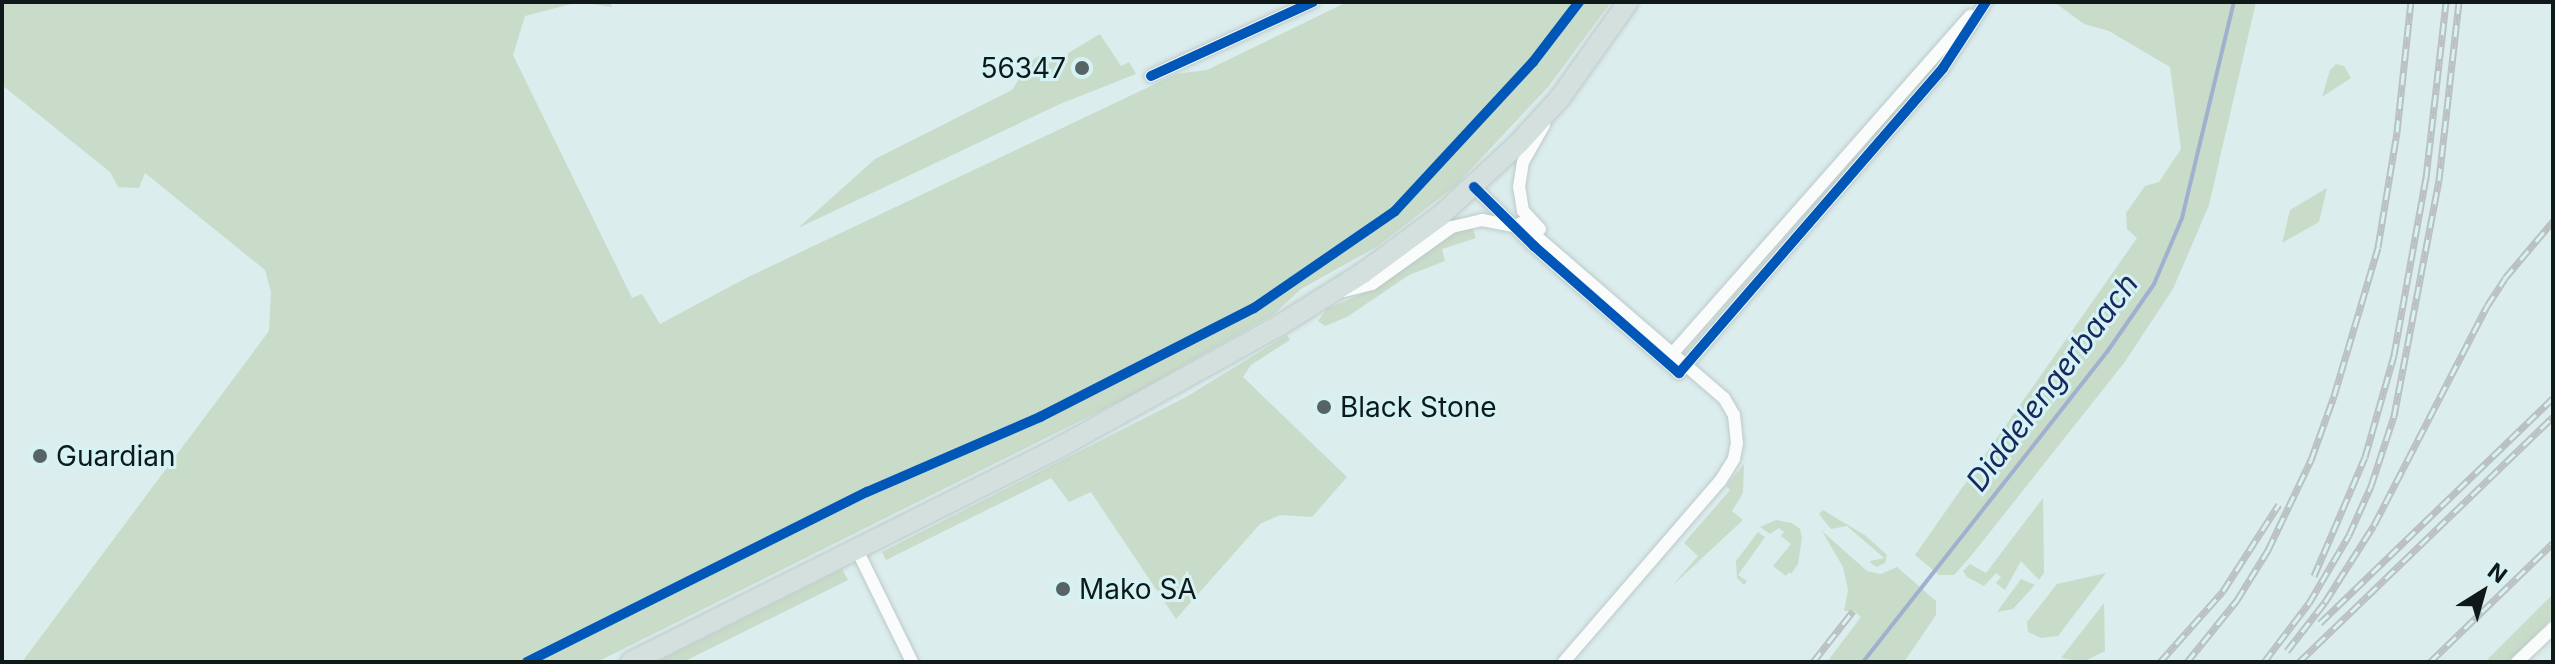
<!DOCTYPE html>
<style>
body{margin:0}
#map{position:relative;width:2555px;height:664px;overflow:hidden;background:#dceded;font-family:Inter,sans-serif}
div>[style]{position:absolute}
.green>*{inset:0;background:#c9dcc9}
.stream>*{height:4px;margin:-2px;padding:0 2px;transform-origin:2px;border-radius:2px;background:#a0b1d0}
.roads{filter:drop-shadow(0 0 2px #bcc9c9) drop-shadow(0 0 2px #bcc9c9)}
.minor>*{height:12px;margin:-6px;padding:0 6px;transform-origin:6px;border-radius:6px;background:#fafcfc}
.primary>*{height:20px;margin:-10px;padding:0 10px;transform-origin:10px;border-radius:10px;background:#d4e0de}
.rail>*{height:7px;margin-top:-3.5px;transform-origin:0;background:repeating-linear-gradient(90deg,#d5f3f4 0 12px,#bbc0c0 0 24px);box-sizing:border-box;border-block:2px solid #bbc0c0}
.cycleway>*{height:10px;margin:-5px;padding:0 5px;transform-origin:5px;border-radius:5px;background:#0057b8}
.dots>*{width:22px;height:22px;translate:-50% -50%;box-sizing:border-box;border:4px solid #d5f3f4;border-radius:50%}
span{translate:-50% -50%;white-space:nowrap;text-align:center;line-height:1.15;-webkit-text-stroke:6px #d5f3f4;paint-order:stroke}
.poi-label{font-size:28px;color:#0f191a}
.right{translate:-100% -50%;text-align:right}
.left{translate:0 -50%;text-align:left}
.water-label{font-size:30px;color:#19275e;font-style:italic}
.frame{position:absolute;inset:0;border:4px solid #0f191a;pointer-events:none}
.north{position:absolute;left:2443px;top:552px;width:80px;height:80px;-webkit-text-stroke:6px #d5f3f4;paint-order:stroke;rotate:37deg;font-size:22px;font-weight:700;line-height:32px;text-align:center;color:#0f191a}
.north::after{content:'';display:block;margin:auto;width:28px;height:36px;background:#0f191a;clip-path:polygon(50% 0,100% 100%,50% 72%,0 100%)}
</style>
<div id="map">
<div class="green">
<i style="clip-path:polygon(2px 2px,610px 2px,612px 7px,579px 2px,525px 16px,513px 55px,632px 298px,642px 294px,660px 324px,746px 278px,1176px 74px,1207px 70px,1347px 2px,1611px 2px,1548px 87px,1455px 186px,1378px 246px,1301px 289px,1274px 314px,1126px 398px,597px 662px,22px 662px,269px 331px,271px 292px,265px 270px,145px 173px,139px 188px,118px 187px,110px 172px,2px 85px)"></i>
<i style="clip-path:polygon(2054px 2px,2256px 2px,2209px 205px,2173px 289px,2124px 363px,1971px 556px,1954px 575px,1939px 575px,1915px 555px,2137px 238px,2127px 229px,2126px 213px,2145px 186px,2159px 182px,2181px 149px,2170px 67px,2109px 31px,2084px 24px)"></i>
<i style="clip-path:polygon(1100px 34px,1121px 66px,1129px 62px,1136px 74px,1060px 104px,798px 228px,875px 159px,1012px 90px,1028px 64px,1040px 55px,1055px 61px)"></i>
<i style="clip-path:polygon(2336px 64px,2344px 66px,2351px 78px,2322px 97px,2330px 70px)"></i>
<i style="clip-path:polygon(2327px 188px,2319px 222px,2282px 243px,2290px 210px)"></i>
<i style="clip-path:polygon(1472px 227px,1476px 238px,1442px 249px,1445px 261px,1409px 275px,1347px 317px,1325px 326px,1318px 321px,1327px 309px,1375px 288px,1453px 233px)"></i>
<i style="clip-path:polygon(1287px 335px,1290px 340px,1251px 365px,1243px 377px,1347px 477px,1312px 517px,1280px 515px,1260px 524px,1176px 619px,1091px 492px,1069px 502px,1051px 478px,886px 560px,882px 552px,1186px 397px)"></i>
<i style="clip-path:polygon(1744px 464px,1743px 493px,1732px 511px,1743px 520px,1672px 586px,1698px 556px,1684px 543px,1730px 490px,1726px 486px)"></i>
<i style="clip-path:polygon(2043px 498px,2044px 573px,2039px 580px,2021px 561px,2005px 590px,1996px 583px,2001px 577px,1996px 573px,1984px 586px,1967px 577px,1963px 571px,1970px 564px,1986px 573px)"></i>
<i style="clip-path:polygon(1823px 510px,1866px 536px,1887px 555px,1885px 563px,1877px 567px,1872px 564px,1870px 561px,1884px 558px,1847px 526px,1831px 529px,1819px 514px)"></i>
<i style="clip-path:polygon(1776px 520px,1792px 523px,1800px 529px,1802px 538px,1798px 564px,1791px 574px,1789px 572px,1786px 576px,1773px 566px,1791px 544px,1781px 536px,1784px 532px,1779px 528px,1770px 534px,1760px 527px)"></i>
<i style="clip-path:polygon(1822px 531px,1867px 571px,1881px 574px,1897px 567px,1936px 601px,1936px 615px,1904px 662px,1827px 662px,1861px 617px,1854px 611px,1844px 611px,1848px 590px,1843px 567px)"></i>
<i style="clip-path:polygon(1758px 532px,1765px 537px,1738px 575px,1747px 581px,1744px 585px,1737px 578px,1736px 561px)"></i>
<i style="clip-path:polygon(842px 569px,848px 580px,683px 662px,656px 662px)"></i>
<i style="clip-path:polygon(2106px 573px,2058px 636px,2041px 638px,2028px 632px,2027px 622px,2057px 584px)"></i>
<i style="clip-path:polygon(2021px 579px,2035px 585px,2013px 609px,1997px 612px)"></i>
<i style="clip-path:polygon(2553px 594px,2553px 617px,2531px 640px,2508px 662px,2485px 662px)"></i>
<i style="clip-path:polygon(2104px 603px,2105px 651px,2083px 662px,2061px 658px)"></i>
</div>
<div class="stream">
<i style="left:1863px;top:662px;width:395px;rotate:-51.8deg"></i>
<i style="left:2107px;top:352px;width:83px;rotate:-55.3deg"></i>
<i style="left:2154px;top:284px;width:72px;rotate:-67deg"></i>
<i style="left:2182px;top:218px;width:222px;rotate:-76.5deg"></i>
</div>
<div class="roads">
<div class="minor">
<i style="left:1151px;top:76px;width:178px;rotate:-24.6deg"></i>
<i style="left:1474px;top:187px;width:84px;rotate:44.5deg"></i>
<i style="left:1534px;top:246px;width:193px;rotate:41.2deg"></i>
<i style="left:1679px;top:373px;width:403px;rotate:-49.1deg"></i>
<i style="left:1943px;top:68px;width:79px;rotate:-56.9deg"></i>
<i style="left:1521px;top:223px;width:268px;rotate:40.8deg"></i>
<i style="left:1724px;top:398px;width:20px;rotate:60deg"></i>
<i style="left:1734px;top:415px;width:28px;rotate:84deg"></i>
<i style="left:1737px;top:443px;width:16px;rotate:101deg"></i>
<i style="left:1734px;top:459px;width:26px;rotate:122deg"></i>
<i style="left:1720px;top:481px;width:239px;rotate:130.8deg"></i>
<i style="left:1540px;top:229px;width:25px;rotate:-133deg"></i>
<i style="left:1523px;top:211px;width:24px;rotate:-99deg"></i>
<i style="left:1519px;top:187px;width:25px;rotate:-81deg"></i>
<i style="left:1523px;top:162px;width:43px;rotate:-60.4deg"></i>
<i style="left:1344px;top:291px;width:29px;rotate:-14deg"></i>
<i style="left:1372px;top:284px;width:98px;rotate:-35.5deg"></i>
<i style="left:1452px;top:227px;width:31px;rotate:-13deg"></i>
<i style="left:1482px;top:220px;width:31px;rotate:11deg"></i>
<i style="left:1672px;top:354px;width:451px;rotate:-48.6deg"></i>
<i style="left:856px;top:548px;width:127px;rotate:63.8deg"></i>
<i style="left:2517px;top:662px;width:50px;rotate:-43.4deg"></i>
</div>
<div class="primary">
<i style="left:631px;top:662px;width:472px;rotate:-26.6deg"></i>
<i style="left:1053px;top:451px;width:260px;rotate:-29deg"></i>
<i style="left:1280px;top:325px;width:98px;rotate:-32.1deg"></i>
<i style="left:1363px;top:273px;width:97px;rotate:-36.6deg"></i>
<i style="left:1441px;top:215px;width:106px;rotate:-42.7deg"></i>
<i style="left:1519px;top:143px;width:61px;rotate:-47.7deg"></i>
<i style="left:1560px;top:98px;width:118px;rotate:-54.7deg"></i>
</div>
</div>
<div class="rail">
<i style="left:2314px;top:576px;width:129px;rotate:-66.8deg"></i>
<i style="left:2365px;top:457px;width:106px;rotate:-74.1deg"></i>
<i style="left:2394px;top:355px;width:180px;rotate:-79.8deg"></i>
<i style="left:2426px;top:178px;width:177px;rotate:-83.5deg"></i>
<i style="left:2320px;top:623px;width:324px;rotate:-44deg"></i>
<i style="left:2287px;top:651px;width:62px;rotate:-52.2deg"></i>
<i style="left:2325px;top:602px;width:91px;rotate:-57.5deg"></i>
<i style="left:2374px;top:525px;width:246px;rotate:-62.7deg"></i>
<i style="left:2487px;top:306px;width:33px;rotate:-57deg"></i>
<i style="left:2505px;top:278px;width:75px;rotate:-49.9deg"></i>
<i style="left:1813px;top:662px;width:65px;rotate:-51.9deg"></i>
<i style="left:2160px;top:662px;width:95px;rotate:-48.4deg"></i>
<i style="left:2223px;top:591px;width:103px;rotate:-57.2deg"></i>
<i style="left:2187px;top:662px;width:80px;rotate:-51.1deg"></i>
<i style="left:2237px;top:600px;width:59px;rotate:-58.2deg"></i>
<i style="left:2268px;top:550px;width:100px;rotate:-64.5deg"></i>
<i style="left:2311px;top:460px;width:68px;rotate:-70.2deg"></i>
<i style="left:2334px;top:396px;width:155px;rotate:-73.5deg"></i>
<i style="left:2378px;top:247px;width:117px;rotate:-80.6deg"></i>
<i style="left:2397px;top:132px;width:131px;rotate:-83.9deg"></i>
<i style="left:2264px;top:662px;width:74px;rotate:-52.7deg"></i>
<i style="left:2309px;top:603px;width:79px;rotate:-59.5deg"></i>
<i style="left:2349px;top:535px;width:54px;rotate:-65.8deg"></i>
<i style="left:2371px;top:486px;width:74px;rotate:-71.8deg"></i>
<i style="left:2394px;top:416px;width:240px;rotate:-79.2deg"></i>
<i style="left:2439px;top:180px;width:179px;rotate:-83.6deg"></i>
<i style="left:2299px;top:662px;width:353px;rotate:-44deg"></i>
<i style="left:2430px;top:662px;width:171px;rotate:-44.1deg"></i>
</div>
<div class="cycleway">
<i style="left:1151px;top:76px;width:178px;rotate:-24.6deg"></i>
<i style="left:1474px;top:187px;width:84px;rotate:44.5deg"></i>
<i style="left:1534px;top:246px;width:193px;rotate:41.2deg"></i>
<i style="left:1679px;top:373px;width:403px;rotate:-49.1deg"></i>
<i style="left:1943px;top:68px;width:79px;rotate:-56.9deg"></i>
<i style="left:527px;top:662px;width:380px;rotate:-26.6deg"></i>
<i style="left:867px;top:492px;width:189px;rotate:-23.4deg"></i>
<i style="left:1040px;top:417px;width:240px;rotate:-27deg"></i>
<i style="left:1254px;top:308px;width:171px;rotate:-34.5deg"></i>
<i style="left:1395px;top:211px;width:203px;rotate:-47.2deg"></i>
<i style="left:1533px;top:62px;width:76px;rotate:-52.5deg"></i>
</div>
<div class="dots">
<i style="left:1082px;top:68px;background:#576364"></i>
<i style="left:1324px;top:407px;background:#576364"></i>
<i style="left:40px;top:456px;background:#576364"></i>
<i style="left:1063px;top:589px;background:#576364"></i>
</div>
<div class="poi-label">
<span class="right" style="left:1066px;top:68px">56347</span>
<span class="left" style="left:1340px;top:407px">Black Stone</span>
<span class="left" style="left:56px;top:456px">Guardian</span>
<span class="left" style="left:1079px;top:589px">Mako SA</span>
</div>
<div class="water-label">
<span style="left:2052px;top:382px;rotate:-53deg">Diddelengerbaach</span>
</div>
<div class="frame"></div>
<div class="north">N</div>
</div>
